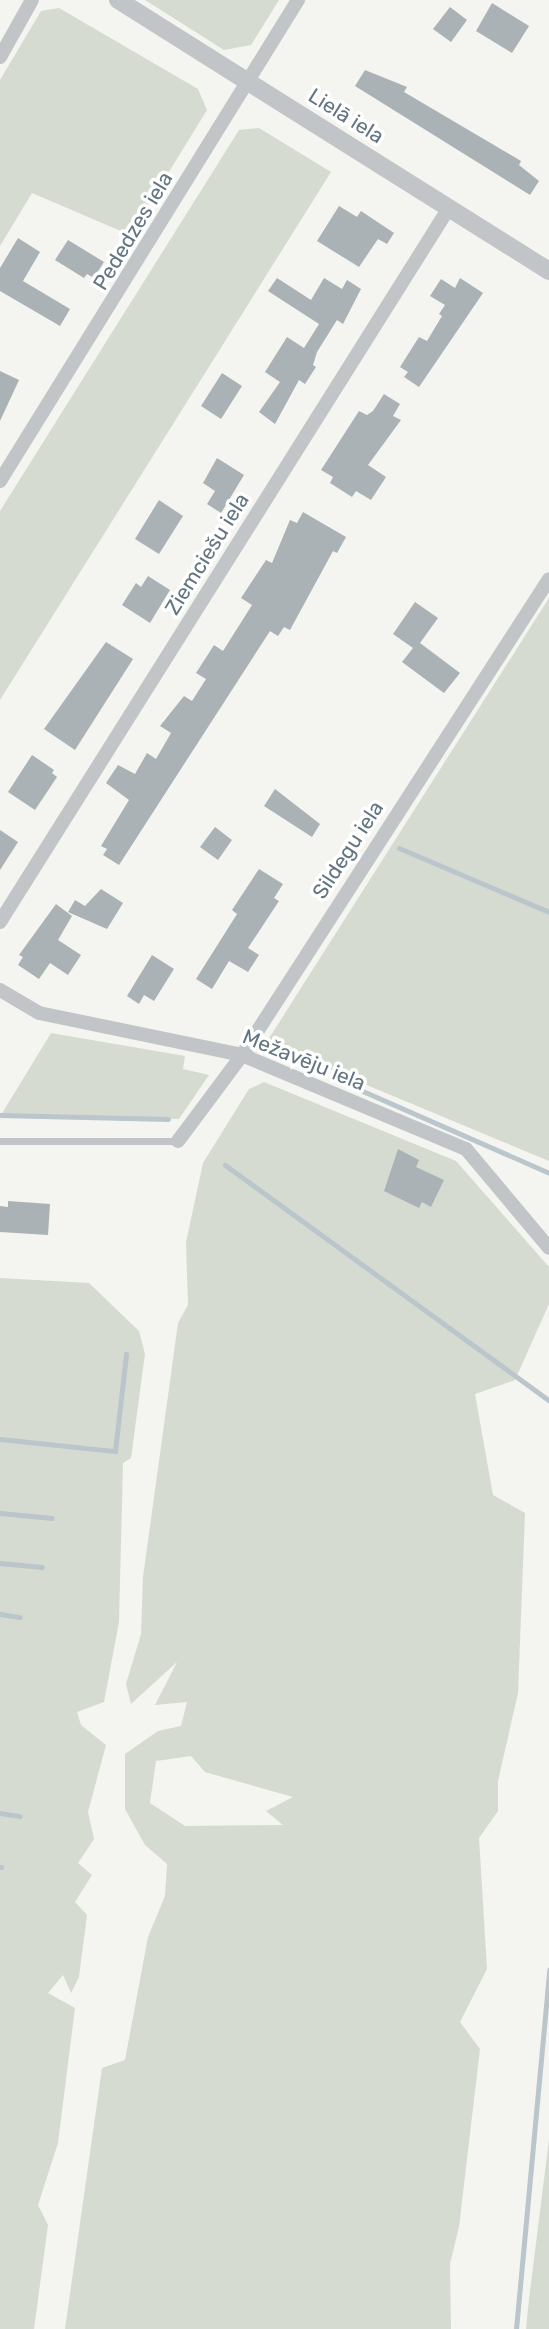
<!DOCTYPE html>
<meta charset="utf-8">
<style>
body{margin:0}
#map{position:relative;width:549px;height:2329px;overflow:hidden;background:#f4f4f0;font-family:Rubik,sans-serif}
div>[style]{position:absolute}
.green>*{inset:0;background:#d5dbd1}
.stream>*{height:5px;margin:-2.5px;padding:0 2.5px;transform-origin:2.5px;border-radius:2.5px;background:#bac6cb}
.building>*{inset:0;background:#aab2b6}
.service>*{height:7px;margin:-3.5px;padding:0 3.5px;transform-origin:3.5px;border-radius:3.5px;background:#c1c5c8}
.minor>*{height:14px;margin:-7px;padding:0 7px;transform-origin:7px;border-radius:7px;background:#c1c5c8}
.tertiary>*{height:18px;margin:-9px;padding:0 9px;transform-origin:9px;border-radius:9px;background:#c1c5c8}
span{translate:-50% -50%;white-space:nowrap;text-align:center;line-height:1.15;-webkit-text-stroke:7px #fff;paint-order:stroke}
.street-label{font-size:21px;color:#637581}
</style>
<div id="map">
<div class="green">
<i style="clip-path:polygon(145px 0,279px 0,251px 45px,224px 50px)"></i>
<i style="clip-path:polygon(59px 8px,198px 89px,207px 110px,130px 235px,32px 193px,0 246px,0 80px,41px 11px)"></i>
<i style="clip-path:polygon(259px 128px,331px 172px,0 700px,0 511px,239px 130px)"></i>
<i style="clip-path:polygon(549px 598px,549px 1161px,266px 1043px)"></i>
<i style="clip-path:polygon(51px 1033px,185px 1056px,183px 1069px,209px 1075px,179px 1119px,1px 1115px)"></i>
<i style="clip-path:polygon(evenodd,264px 1082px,456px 1161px,549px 1267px,549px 1304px,515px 1380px,475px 1394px,493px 1495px,525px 1513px,518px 1693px,498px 1781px,498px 1811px,479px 1838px,487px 1969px,460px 2022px,480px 2049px,459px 2227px,450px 2264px,451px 2329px,65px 2329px,102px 2068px,125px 2060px,148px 1937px,165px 1896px,167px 1864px,145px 1845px,125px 1809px,125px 1754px,158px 1731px,181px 1726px,187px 1702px,155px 1705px,177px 1662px,131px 1704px,126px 1684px,141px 1634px,143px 1577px,178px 1323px,188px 1305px,186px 1242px,203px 1163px,249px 1089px,264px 1082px,191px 1756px,205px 1772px,293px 1797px,266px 1811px,283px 1825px,185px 1826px,150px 1803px,156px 1761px,191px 1756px)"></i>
<i style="clip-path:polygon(0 1278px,89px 1283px,139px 1331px,145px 1354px,131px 1458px,123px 1463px,119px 1622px,104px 1702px,77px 1712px,81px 1725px,106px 1745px,88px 1812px,94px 1839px,78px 1863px,92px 1875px,75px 1902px,87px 1915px,79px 1977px,71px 1993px,63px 1975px,48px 1993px,75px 2008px,58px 2143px,38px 2205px,48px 2225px,34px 2329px,0 2329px)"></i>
<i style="clip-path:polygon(549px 2139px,549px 2329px,526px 2329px,529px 2299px)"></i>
</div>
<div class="stream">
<i style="left:399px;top:848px;width:163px;rotate:23.1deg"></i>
<i style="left:358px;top:1089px;width:209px;rotate:23.7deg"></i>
<i style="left:0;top:1115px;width:168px;rotate:1.4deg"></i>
<i style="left:225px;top:1165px;width:400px;rotate:36deg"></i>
<i style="left:0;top:1439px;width:116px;rotate:6deg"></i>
<i style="left:115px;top:1451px;width:98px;rotate:-83.5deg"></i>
<i style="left:0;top:1513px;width:52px;rotate:5.5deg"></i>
<i style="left:0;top:1563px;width:42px;rotate:5.4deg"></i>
<i style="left:0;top:1614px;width:20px;rotate:9deg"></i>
<i style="left:0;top:1813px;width:20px;rotate:9deg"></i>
<i style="left:0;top:1867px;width:1px"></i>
<i style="left:516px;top:2329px;width:361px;rotate:-84.7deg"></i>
</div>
<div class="building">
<i style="clip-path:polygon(492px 3px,529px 26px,512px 53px,476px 31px)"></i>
<i style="clip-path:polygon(450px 7px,467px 20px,451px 42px,433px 29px)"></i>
<i style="clip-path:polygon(365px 70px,407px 87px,404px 92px,521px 161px,519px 165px,539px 181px,530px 195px,355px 86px)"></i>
<i style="clip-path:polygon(339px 206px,357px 217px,361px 211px,394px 233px,387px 244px,378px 239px,359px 267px,317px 241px)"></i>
<i style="clip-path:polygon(18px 238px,40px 252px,23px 281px,70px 309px,60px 326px,0 291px,0 268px)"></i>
<i style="clip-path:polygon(68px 240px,104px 262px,94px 278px,87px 274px,84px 278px,55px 260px)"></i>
<i style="clip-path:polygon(277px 278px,311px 300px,324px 278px,342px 289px,347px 280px,361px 289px,343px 324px,337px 320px,317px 352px,313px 365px,316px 367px,305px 384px,299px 380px,275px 424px,259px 412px,280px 382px,265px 372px,287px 337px,304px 348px,319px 324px,268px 291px)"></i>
<i style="clip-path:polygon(460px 278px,483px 293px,419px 387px,404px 377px,408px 372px,400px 367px,419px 337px,427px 341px,442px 316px,439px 314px,445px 305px,430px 296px,441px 279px,455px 288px)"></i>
<i style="clip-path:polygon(0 371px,19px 380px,0 421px)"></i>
<i style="clip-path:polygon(222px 373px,242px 386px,221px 419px,201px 406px)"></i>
<i style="clip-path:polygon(384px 394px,400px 404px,393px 416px,401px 420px,368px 465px,386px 477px,371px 500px,356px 491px,352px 497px,330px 483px,333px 477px,321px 470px,359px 411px,367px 415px,373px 411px)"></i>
<i style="clip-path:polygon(217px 458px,244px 475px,221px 513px,207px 504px,215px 491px,203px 483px)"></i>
<i style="clip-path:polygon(159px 500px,183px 516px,159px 554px,135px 539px)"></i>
<i style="clip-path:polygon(303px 512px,346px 537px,337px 553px,333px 551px,290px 630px,284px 627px,278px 636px,270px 631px,119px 865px,103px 855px,107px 849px,101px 846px,129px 800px,106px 783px,118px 765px,135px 774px,147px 753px,156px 759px,171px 733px,160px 726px,184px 696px,192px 701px,206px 679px,196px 673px,214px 645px,223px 651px,252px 605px,241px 598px,266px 560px,272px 563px,290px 520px,297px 523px)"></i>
<i style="clip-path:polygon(148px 576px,170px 590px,150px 623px,122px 605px,136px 583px,141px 587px)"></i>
<i style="clip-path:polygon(415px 602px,438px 618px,420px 643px,460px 673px,444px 693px,402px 662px,413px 648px,393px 634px)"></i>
<i style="clip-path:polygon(106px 642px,133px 659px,75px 750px,44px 729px)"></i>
<i style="clip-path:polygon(32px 755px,54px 770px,52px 773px,57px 777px,35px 810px,8px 792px)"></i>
<i style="clip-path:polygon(275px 789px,320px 824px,312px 837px,264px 806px)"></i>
<i style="clip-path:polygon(215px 827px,232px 840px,218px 860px,200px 847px)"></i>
<i style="clip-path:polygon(0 830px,18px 842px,0 870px)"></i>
<i style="clip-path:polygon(259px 869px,283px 884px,274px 898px,279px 901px,248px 948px,259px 955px,248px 972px,229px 961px,212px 989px,196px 979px,237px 914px,232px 910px)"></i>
<i style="clip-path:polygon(101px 889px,123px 903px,107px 929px,68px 912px,75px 900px,85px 906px)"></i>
<i style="clip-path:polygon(56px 904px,72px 916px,58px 940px,81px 955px,68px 975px,50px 963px,39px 979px,18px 965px,23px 957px,19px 955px)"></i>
<i style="clip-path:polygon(152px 955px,174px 969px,154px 1001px,144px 995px,139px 1004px,127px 996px)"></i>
<i style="clip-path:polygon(398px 1149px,419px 1160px,416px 1167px,444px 1180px,431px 1207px,422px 1202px,419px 1208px,384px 1191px)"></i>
<i style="clip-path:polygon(8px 1201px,50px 1204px,48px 1235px,0 1232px,0 1206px,8px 1207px)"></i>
</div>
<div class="service">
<i style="left:0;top:1141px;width:178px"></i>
</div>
<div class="minor">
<i style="left:0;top:57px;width:65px;rotate:-60.7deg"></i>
<i style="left:0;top:481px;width:566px;rotate:-58.22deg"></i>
<i style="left:0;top:922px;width:843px;rotate:-57.84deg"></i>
<i style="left:0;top:990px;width:45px;rotate:30.5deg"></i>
<i style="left:39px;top:1013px;width:207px;rotate:11.7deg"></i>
<i style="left:242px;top:1055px;width:243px;rotate:22.8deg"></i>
<i style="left:466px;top:1149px;width:129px;rotate:50deg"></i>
<i style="left:178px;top:1141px;width:107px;rotate:-53.3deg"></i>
<i style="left:242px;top:1055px;width:566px;rotate:-57.18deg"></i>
</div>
<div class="tertiary">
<i style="left:118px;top:0;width:509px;rotate:32.16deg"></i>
</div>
<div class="street-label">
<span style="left:346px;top:116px;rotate:32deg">Lielā iela</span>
<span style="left:133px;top:231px;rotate:-59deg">Pededzes iela</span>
<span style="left:207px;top:554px;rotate:-58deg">Ziemciešu iela</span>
<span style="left:348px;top:850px;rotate:-57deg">Sildegu iela</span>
<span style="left:304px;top:1060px;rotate:22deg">Mežavēju iela</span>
</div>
</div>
